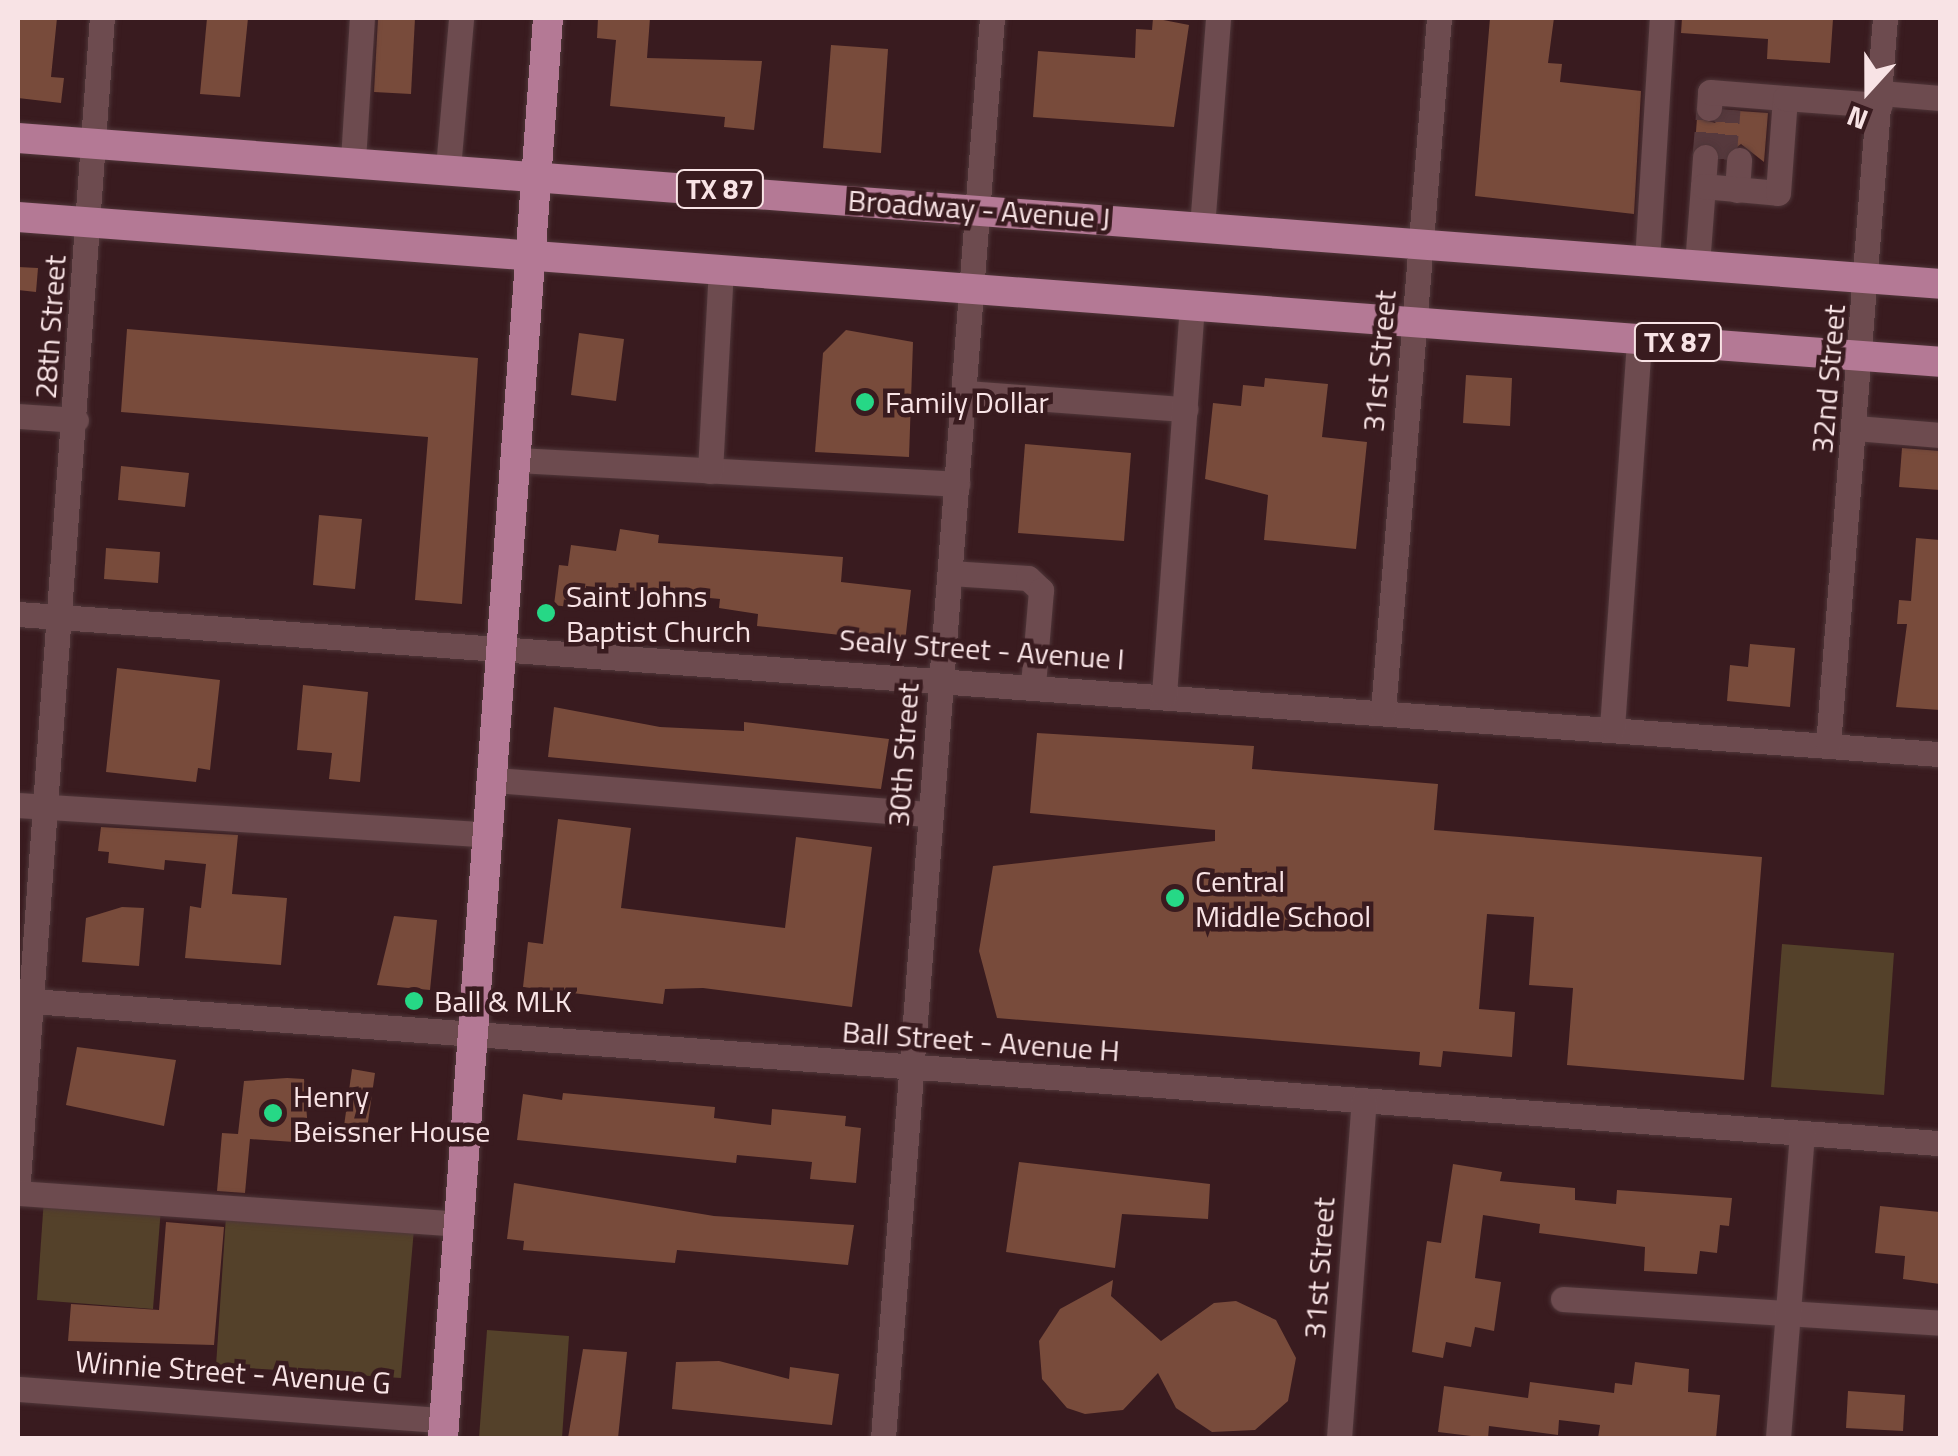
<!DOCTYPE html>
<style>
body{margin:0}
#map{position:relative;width:1958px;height:1456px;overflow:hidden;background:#391b1f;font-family:"Titillium Web",sans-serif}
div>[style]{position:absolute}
.green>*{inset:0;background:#54412a}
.building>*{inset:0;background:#784b3b}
.minor-tunnel>*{height:25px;margin-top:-12.5px;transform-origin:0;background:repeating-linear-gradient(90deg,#56393d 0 25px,transparent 0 37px)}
.roads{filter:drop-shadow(0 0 2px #4f3639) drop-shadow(0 0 2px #4f3639)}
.minor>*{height:25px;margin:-12.5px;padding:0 12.5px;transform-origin:12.5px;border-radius:12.5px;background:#6d4b4f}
.major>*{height:30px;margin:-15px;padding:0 15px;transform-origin:15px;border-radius:15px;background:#b47995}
.dots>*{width:28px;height:28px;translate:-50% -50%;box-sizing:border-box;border:5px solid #391b1f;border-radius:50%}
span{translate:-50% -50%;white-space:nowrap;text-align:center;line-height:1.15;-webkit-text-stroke:9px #391b1f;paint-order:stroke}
.shield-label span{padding:2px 8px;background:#391b1f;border:2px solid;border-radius:8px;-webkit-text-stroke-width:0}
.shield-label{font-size:28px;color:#f8e3e5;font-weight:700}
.street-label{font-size:30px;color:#f8e3e5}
.poi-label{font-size:30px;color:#f8e3e5}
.left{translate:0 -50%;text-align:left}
.frame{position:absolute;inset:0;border:20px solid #f8e3e5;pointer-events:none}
.north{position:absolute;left:1818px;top:40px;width:100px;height:100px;-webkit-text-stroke:8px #391b1f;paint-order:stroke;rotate:201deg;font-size:28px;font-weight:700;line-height:40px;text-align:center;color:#f8e3e5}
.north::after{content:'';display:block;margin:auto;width:35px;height:45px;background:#f8e3e5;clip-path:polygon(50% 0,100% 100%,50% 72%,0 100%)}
</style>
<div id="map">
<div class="green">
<i style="clip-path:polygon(1782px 944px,1894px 953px,1884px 1095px,1771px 1087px)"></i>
<i style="clip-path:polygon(44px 1198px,161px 1208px,153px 1309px,37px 1300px)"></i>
<i style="clip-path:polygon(226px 1216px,414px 1229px,401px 1378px,216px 1366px)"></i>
<i style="clip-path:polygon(487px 1330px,569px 1336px,562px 1438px,479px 1438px)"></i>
</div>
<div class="building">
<i style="clip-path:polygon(18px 18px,57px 18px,51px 77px,64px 78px,61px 103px,18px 98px)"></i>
<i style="clip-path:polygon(207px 18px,248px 18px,240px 97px,200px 94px)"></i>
<i style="clip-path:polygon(378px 18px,415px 18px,411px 94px,374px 92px)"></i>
<i style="clip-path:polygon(598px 18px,650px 18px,647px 58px,762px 61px,754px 130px,724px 127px,725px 117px,610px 106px,616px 40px,597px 38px)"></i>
<i style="clip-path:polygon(1153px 18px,1189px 25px,1174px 127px,1033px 117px,1038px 51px,1135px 58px,1136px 29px,1152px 30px)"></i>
<i style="clip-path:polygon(1490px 18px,1554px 18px,1548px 63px,1562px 64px,1560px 82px,1641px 91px,1634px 214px,1475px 196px)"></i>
<i style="clip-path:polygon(1682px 18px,1833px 19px,1830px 63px,1767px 59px,1768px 39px,1681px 33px)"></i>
<i style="clip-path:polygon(831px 45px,888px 49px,881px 153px,823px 148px)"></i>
<i style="clip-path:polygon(1725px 110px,1768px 113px,1764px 162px,1741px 144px,1723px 158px,1713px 143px,1695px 145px,1697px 118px,1715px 123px)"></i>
<i style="clip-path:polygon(18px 267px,38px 268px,36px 292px,18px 290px)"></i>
<i style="clip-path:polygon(127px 329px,478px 358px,462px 604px,415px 600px,428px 437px,121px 412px)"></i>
<i style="clip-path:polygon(846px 330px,913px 342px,909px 457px,815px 452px,823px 353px)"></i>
<i style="clip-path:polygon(579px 333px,624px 339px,616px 401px,571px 395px)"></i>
<i style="clip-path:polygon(1466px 375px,1512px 378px,1510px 426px,1463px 423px)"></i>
<i style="clip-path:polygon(1265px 378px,1328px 384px,1322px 437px,1367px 442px,1356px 549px,1264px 540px,1268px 495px,1205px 479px,1213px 403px,1241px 406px,1243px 385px,1264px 387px)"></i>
<i style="clip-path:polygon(1025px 444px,1131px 453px,1124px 541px,1018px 533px)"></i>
<i style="clip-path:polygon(1902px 448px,1940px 451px,1940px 490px,1899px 487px)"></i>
<i style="clip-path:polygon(121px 466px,189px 473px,185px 507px,118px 500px)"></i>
<i style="clip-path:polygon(319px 515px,362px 519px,355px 589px,313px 585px)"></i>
<i style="clip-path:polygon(620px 529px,659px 535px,658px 543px,843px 557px,841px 582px,911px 590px,905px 642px,757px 626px,758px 614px,719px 608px,720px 599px,586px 586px,583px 609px,554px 605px,559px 565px,568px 566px,571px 545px,616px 551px)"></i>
<i style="clip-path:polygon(1916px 538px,1940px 540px,1940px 710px,1896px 707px,1907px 624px,1897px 624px,1899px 600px,1911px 601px)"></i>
<i style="clip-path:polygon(106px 548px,160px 552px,158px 583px,104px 579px)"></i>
<i style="clip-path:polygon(1750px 644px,1795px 648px,1790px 707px,1727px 701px,1730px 665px,1748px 667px)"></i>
<i style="clip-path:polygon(117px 668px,220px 680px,210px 770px,198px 768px,196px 782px,106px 772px)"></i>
<i style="clip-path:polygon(303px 685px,368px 692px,360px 782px,329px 779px,332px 753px,297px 750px)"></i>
<i style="clip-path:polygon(554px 707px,660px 727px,744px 731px,744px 722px,889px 739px,881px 789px,548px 757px)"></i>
<i style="clip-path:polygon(1037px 733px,1254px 746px,1252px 769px,1438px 784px,1434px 830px,1762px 857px,1744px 1080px,1567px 1065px,1573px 988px,1529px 985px,1534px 917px,1487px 914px,1479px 1009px,1515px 1012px,1512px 1057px,1443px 1051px,1441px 1067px,1419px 1065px,1420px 1052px,997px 1018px,979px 951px,993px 866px,1215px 841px,1215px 830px,1030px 813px)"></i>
<i style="clip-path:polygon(558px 819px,631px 828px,621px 908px,785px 928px,796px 837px,872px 847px,852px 1007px,703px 988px,665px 989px,663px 1004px,523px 987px,528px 942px,543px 944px)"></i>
<i style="clip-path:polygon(101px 827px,238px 835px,232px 894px,287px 898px,281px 965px,185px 958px,190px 906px,201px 908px,206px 864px,165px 860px,164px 870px,108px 863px,109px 852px,98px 851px)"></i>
<i style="clip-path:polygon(122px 907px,144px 908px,139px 966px,82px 962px,86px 918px)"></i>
<i style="clip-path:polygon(394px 916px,437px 920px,430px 990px,377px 985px)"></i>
<i style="clip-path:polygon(77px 1047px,176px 1060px,164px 1126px,66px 1105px)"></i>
<i style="clip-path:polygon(352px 1069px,375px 1073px,367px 1129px,344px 1126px)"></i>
<i style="clip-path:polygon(287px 1078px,304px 1079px,309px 1143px,250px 1139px,245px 1193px,217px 1191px,222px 1133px,238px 1134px,244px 1081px)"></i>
<i style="clip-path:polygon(563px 1093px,715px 1107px,714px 1118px,771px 1125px,772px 1109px,846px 1116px,845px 1126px,861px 1128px,856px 1183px,810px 1179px,812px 1162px,737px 1155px,736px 1163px,517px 1140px,523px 1094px,562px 1100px)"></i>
<i style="clip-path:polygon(1019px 1162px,1210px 1184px,1208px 1219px,1122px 1214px,1115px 1268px,1006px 1252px)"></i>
<i style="clip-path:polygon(1453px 1164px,1502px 1172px,1500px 1181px,1575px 1188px,1575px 1200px,1616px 1204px,1617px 1190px,1732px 1198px,1729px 1226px,1720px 1225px,1717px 1253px,1700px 1251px,1697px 1274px,1644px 1271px,1645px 1247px,1539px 1233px,1540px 1224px,1483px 1215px,1475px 1278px,1501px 1282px,1494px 1331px,1475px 1327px,1471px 1347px,1446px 1342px,1443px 1358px,1412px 1352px,1427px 1241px,1441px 1243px)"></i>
<i style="clip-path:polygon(514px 1183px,714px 1216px,854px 1225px,848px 1265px,677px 1250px,675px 1263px,523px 1250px,524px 1241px,507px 1239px)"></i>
<i style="clip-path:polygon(1880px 1206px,1940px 1212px,1940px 1284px,1903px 1279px,1905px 1256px,1875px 1253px)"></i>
<i style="clip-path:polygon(166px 1222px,224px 1227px,214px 1345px,68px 1341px,71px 1304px,159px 1310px)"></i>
<i style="clip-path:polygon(1113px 1280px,1111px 1296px,1161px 1341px,1214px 1303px,1236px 1301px,1276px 1320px,1296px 1358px,1288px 1401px,1255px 1430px,1212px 1432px,1176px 1408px,1158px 1373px,1123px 1410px,1085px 1414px,1067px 1408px,1042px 1379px,1039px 1341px,1060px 1309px)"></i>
<i style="clip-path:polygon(583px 1349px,627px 1352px,618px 1438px,568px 1438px)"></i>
<i style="clip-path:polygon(719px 1361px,789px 1379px,790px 1367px,839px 1374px,832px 1425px,672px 1409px,676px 1362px)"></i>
<i style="clip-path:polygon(1635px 1362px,1689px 1369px,1688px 1392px,1720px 1395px,1716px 1438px,1598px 1438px,1600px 1425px,1559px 1420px,1558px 1435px,1489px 1426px,1488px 1438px,1438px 1432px,1444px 1386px,1528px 1398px,1530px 1382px,1614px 1393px,1615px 1383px,1632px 1385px)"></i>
<i style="clip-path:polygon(1848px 1391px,1905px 1395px,1903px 1431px,1846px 1428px)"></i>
</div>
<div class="minor-tunnel">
<i style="left:1705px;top:157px;width:49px;rotate:-85.3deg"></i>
<i style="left:1724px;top:159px;width:50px;rotate:-85.4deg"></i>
</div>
<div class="roads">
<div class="minor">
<i style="left:1881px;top:93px;width:59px;rotate:4.8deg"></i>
<i style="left:1709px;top:108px;width:16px;rotate:-86deg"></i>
<i style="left:1710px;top:92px;width:75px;rotate:4.6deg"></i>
<i style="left:353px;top:160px;width:142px;rotate:-86.4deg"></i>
<i style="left:448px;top:168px;width:151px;rotate:-85deg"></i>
<i style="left:1703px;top:186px;width:29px;rotate:-86deg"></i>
<i style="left:1737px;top:190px;width:30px;rotate:-86deg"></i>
<i style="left:1202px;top:227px;width:210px;rotate:-85.6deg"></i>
<i style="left:1647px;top:261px;width:243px;rotate:-86.5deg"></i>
<i style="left:1697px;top:265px;width:79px;rotate:-85.7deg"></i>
<i style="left:1703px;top:186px;width:75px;rotate:5.3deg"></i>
<i style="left:1778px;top:193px;width:95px;rotate:-85.8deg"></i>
<i style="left:1785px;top:98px;width:95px;rotate:4.2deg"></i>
<i style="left:965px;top:393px;width:221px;rotate:4.2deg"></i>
<i style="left:18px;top:416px;width:58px;rotate:3.9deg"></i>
<i style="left:1856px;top:428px;width:84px;rotate:4.8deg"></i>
<i style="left:516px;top:460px;width:442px;rotate:3.1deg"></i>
<i style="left:710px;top:471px;width:200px;rotate:-86.9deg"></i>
<i style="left:950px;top:573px;width:78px;rotate:3.7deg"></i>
<i style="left:1028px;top:578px;width:18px;rotate:43deg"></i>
<i style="left:1041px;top:590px;width:95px;rotate:94.8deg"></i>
<i style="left:18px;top:614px;width:1927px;rotate:4.17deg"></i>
<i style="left:1164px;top:695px;width:390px;rotate:-85.9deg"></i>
<i style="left:1383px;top:711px;width:695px;rotate:-85.38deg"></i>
<i style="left:1612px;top:728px;width:390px;rotate:-86deg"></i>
<i style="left:1828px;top:745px;width:729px;rotate:-85.52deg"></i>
<i style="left:495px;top:780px;width:437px;rotate:4.5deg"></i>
<i style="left:18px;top:805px;width:473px;rotate:3.6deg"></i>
<i style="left:18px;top:1000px;width:1927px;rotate:4.26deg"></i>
<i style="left:18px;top:1180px;width:1165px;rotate:-85.87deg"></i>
<i style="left:18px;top:1193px;width:443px;rotate:4deg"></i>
<i style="left:1563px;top:1299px;width:378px;rotate:3.6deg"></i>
<i style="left:18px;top:1389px;width:427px;rotate:4.2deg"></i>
<i style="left:883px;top:1438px;width:1424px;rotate:-85.61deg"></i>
<i style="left:1339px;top:1438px;width:338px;rotate:-85.8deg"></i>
<i style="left:1778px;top:1438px;width:306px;rotate:-85.5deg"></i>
</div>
<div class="major">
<i style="left:18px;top:138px;width:1928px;rotate:4.34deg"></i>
<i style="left:18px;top:217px;width:1927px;rotate:4.31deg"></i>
<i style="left:443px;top:1438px;width:1424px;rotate:-85.77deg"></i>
</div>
</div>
<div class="dots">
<i style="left:865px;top:402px;background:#26d886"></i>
<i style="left:546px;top:613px;background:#26d886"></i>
<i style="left:1175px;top:898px;background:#26d886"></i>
<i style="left:414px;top:1001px;background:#26d886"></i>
<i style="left:273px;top:1113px;background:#26d886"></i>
</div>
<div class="shield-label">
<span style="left:720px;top:189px">TX 87</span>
<span style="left:1678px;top:342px">TX 87</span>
</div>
<div class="street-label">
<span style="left:979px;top:209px;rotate:4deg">Broadway - Avenue J</span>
<span style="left:50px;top:327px;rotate:-86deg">28th Street</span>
<span style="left:1379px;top:361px;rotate:-85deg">31st Street</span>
<span style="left:1828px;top:379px;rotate:-85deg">32nd Street</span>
<span style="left:982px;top:649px;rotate:4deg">Sealy Street - Avenue I</span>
<span style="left:903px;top:755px;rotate:-86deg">30th Street</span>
<span style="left:981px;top:1041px;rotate:4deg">Ball Street - Avenue H</span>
<span style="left:1319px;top:1268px;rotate:-86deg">31st Street</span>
<span style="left:233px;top:1372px;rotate:4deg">Winnie Street - Avenue G</span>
</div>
<div class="poi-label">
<span class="left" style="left:885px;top:402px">Family Dollar</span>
<span class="left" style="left:566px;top:613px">Saint Johns<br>Baptist Church</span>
<span class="left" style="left:1195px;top:898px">Central<br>Middle School</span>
<span class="left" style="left:434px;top:1001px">Ball &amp; MLK</span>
<span class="left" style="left:293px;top:1113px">Henry<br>Beissner House</span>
</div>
<div class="frame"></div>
<div class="north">N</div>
</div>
